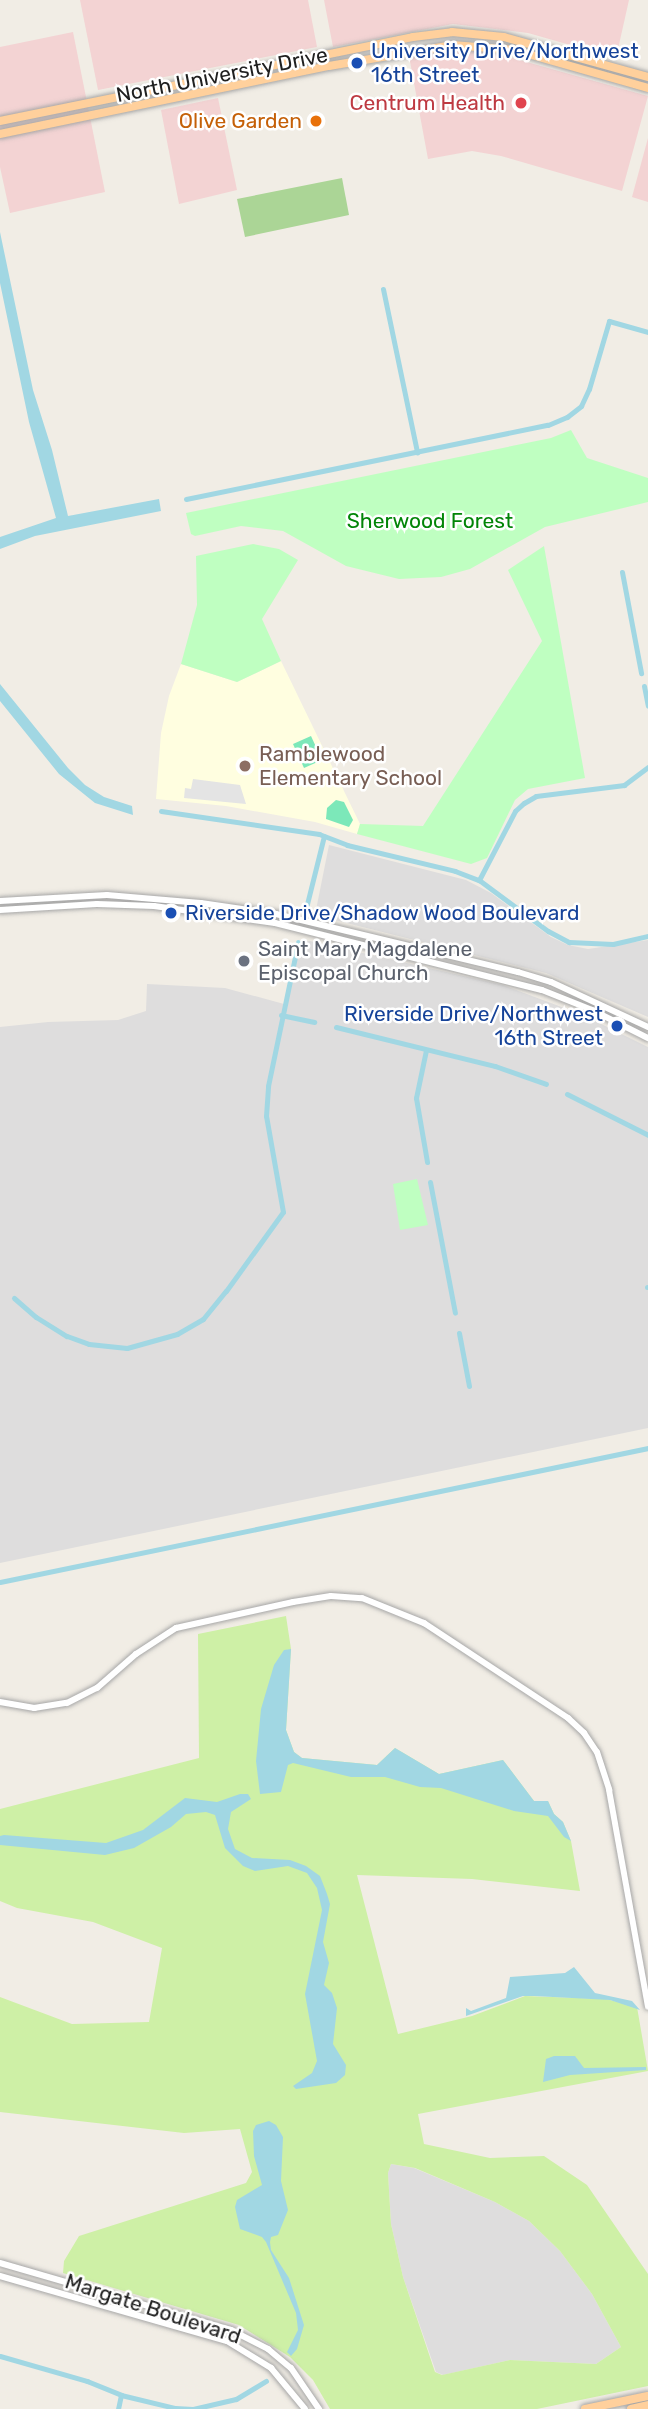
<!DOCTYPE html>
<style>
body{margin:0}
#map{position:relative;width:648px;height:2409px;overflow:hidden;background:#f1ede5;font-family:Rubik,sans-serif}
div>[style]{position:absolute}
.residential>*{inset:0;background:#dedddd}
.commercial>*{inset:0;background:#f3d3d3}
.education>*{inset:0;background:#fffee0}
.grass>*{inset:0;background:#cef0a6}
.forest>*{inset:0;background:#abd596}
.park>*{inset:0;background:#bfffc1}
.pitch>*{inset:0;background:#7ce8b9}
.parking>*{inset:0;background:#e4e4e4}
.water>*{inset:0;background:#a1d7e3}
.canal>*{height:5px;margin:-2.5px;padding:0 2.5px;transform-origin:2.5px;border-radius:2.5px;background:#a1d7e3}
.roads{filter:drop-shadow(0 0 2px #a7a7a7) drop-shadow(0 0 2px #a7a7a7)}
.minor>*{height:6px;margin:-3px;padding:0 3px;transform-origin:3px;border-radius:3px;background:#fff}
.major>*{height:8px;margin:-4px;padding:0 4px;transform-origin:4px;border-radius:4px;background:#ffd09c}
.dots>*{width:19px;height:19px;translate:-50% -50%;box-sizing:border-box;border:4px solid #fff;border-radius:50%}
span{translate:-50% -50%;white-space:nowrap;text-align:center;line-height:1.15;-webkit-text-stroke:5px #fff;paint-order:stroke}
.transit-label{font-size:21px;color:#164399}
.left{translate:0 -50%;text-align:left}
.right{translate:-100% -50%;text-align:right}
.street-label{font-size:21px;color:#202020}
.health-label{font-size:21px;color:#be3a42}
.food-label{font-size:21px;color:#c56008}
.park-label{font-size:21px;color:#028507}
.education-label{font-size:21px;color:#785e54}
.worship-label{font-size:21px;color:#5b616d}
</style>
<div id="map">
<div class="residential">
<i style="clip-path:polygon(329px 845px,466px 880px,491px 893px,551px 937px,568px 945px,588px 949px,648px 940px,648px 1017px,546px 973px,315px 915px)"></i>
<i style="clip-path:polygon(310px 941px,503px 985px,583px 1015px,648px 1047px,648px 1428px,0 1563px,0 1027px,48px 1022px,118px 1020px,146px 1011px,147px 984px,225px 988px,284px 1004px,298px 942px)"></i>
<i style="clip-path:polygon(391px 2164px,414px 2168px,495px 2202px,529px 2221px,560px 2251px,592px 2294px,621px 2347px,596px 2364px,510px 2360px,443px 2375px,436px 2372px,403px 2277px,391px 2224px,388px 2173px)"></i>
</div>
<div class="commercial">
<i style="clip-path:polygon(80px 0,308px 0,317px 47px,98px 90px)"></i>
<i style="clip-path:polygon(324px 0,629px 0,616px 58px,528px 33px,453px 24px,333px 47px)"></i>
<i style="clip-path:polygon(73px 32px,105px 192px,10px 213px,0 167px,0 47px)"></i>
<i style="clip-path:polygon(457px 50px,487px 51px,648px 96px,622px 191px,501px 156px,472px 151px,428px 159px,409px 56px)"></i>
<i style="clip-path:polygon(218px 98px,237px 190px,179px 204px,161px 110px)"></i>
<i style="clip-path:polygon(648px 138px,648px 202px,632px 197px)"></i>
</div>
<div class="education">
<i style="clip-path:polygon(281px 661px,360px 824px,357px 834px,315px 822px,226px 806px,156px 799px,161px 733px,169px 696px,181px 664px,237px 682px)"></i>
</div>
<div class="grass">
<i style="clip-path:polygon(evenodd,286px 1616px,291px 1649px,286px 1730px,294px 1752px,302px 1758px,377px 1765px,395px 1748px,439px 1774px,503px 1760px,534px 1801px,548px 1801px,554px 1814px,563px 1822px,571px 1841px,580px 1891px,472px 1879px,357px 1875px,398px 2034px,472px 2016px,525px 1996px,606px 1999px,637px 2007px,648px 2071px,418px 2114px,424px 2144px,490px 2158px,544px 2156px,587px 2185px,648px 2274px,648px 2386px,537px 2409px,330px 2409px,313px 2380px,290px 2357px,239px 2325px,63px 2273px,64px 2261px,79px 2236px,246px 2183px,252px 2172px,240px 2129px,184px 2133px,0 2112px,0 1997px,72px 2024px,149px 2022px,162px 1948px,93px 1922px,17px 1908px,0 1901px,0 1809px,199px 1758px,198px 1634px,286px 1616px,391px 2164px,415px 2168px,495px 2202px,529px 2221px,560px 2251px,592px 2294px,621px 2347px,596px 2364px,510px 2360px,442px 2375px,435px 2372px,403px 2277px,391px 2224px,388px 2173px,391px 2164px)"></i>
</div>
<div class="forest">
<i style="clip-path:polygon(342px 178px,349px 215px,245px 237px,237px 199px)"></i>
</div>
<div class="park">
<i style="clip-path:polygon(571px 430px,587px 458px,648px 478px,648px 502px,545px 527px,470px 569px,441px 577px,399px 579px,346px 566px,283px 531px,241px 526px,195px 536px,191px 534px,186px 513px,551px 438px)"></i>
<i style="clip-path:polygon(253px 544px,279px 549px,298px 560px,262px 619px,281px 661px,237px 682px,181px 664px,197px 605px,196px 556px)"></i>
<i style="clip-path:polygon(544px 546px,585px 778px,528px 789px,515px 800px,487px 858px,471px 864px,357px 834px,360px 824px,423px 826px,542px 641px,508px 570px)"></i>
<i style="clip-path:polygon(417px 1179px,428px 1225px,400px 1230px,393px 1184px)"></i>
</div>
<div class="pitch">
<i style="clip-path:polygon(311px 736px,322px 760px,304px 768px,293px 744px)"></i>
<i style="clip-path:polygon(336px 800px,344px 802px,353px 820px,349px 827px,326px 819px,327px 808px)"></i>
</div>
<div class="parking">
<i style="clip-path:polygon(193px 779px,240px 785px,246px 804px,184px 798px,185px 788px,191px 789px)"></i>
</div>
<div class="water">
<i style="clip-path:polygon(0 232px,33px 390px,52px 450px,68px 516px,159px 499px,161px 511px,35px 536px,0 549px,0 537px,56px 518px,29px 422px,0 283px)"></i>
<i style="clip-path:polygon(0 684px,68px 768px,85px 785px,104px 797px,132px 806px,133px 815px,95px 803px,59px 774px,0 701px)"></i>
<i style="clip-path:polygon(291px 1649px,286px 1730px,294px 1752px,302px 1758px,377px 1765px,395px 1748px,439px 1774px,503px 1760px,534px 1801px,548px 1801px,554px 1814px,563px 1822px,571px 1841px,564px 1837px,548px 1816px,514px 1811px,441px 1788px,420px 1787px,385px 1777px,351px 1777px,293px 1763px,288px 1765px,281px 1792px,260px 1794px,256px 1761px,261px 1709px,274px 1665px,284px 1650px)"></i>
<i style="clip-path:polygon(240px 1794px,248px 1794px,251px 1799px,231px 1812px,228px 1829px,235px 1849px,252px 1858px,290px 1860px,306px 1866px,320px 1876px,327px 1894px,330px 1904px,323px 1942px,329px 1963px,324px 1985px,332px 1993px,337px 2008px,333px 2044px,346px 2065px,345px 2075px,336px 2083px,296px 2089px,293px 2086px,312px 2073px,317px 2061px,305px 1994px,322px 1910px,317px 1888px,307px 1873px,288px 1866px,255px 1871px,243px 1866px,225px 1848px,215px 1815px,206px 1812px,186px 1814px,171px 1827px,134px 1848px,105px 1855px,0 1845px,0 1836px,4px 1835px,106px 1843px,143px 1830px,185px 1798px,217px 1802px)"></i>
<i style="clip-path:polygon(574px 1967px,595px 1993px,632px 2001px,640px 2010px,610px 2000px,534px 1996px,523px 1996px,466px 2016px,466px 2008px,471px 2011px,506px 1998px,510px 1977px,565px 1973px)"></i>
<i style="clip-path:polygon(554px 2056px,575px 2056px,584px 2068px,646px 2067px,646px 2070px,570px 2075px,543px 2082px,546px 2059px)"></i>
<i style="clip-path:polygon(269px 2121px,276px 2125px,283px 2137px,281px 2181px,288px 2210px,278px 2235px,271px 2237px,270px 2242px,271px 2250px,289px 2278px,304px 2325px,297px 2349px,291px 2356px,287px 2352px,298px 2330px,296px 2313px,266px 2242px,262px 2237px,240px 2229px,235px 2207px,237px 2200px,262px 2185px,254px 2156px,253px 2131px,256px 2125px)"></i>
</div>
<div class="canal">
<i style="left:383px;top:289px;width:167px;rotate:78.2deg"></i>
<i style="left:186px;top:499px;width:369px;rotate:-11.6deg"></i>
<i style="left:548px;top:425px;width:21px;rotate:-23deg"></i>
<i style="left:567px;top:417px;width:18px;rotate:-38deg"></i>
<i style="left:581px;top:406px;width:19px;rotate:-65deg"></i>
<i style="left:589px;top:389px;width:71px;rotate:-73.6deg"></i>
<i style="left:609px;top:321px;width:41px;rotate:15.8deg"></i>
<i style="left:622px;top:572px;width:103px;rotate:79.3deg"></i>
<i style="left:644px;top:686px;width:20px;rotate:79deg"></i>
<i style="left:161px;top:811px;width:160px;rotate:8.3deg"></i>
<i style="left:319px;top:834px;width:30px;rotate:21deg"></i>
<i style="left:347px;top:845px;width:111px;rotate:13.5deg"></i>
<i style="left:455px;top:871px;width:26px;rotate:21deg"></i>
<i style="left:479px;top:880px;width:86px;rotate:36.5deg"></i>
<i style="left:548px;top:931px;width:24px;rotate:28deg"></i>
<i style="left:569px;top:942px;width:44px;rotate:2.6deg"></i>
<i style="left:613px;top:944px;width:36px;rotate:-13deg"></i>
<i style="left:479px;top:880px;width:78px;rotate:-62.4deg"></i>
<i style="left:515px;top:811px;width:12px;rotate:-42deg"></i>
<i style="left:524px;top:803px;width:14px;rotate:-30deg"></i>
<i style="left:536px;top:796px;width:89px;rotate:-7.1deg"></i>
<i style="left:624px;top:785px;width:30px;rotate:-37deg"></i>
<i style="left:306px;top:908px;width:74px;rotate:-76deg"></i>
<i style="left:281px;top:1015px;width:34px;rotate:12deg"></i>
<i style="left:336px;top:1027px;width:164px;rotate:13.8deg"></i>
<i style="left:495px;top:1066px;width:54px;rotate:19.4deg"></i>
<i style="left:426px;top:1050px;width:49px;rotate:101.8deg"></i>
<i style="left:416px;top:1098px;width:65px;rotate:80.2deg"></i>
<i style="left:567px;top:1094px;width:91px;rotate:26.8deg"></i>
<i style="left:430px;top:1182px;width:133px;rotate:79.2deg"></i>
<i style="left:647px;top:1287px;width:1px"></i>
<i style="left:14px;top:1298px;width:29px;rotate:41deg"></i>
<i style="left:36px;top:1317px;width:36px;rotate:32deg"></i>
<i style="left:67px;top:1336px;width:23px;rotate:20deg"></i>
<i style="left:89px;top:1344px;width:38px;rotate:6deg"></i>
<i style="left:127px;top:1348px;width:52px;rotate:-15.6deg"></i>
<i style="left:177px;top:1334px;width:30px;rotate:-30deg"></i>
<i style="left:203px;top:1319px;width:36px;rotate:-51deg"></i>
<i style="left:226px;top:1291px;width:97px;rotate:-54.2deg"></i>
<i style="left:283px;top:1212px;width:97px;rotate:-100deg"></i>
<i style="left:266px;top:1116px;width:30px;rotate:-86deg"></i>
<i style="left:268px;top:1086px;width:147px;rotate:-78.2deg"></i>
<i style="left:459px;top:1333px;width:54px;rotate:79.3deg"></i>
<i style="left:0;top:1582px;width:662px;rotate:-11.68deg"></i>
<i style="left:0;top:2356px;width:91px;rotate:16deg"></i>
<i style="left:87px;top:2381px;width:37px;rotate:22deg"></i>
<i style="left:121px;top:2395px;width:56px;rotate:13.5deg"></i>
<i style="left:175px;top:2408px;width:18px;rotate:3deg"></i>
<i style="left:193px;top:2409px;width:44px;rotate:-13.1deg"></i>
<i style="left:236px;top:2399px;width:35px;rotate:-31deg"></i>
<i style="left:118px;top:2409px;width:14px;rotate:-78deg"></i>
</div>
<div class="roads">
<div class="minor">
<i style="left:0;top:901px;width:107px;rotate:-3.2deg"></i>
<i style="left:107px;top:895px;width:94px;rotate:4.9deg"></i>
<i style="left:201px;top:903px;width:76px;rotate:8.3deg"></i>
<i style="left:276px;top:914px;width:249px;rotate:13.5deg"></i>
<i style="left:518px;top:972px;width:34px;rotate:17deg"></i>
<i style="left:551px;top:982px;width:107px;rotate:24.9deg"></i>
<i style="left:0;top:910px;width:97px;rotate:-3.5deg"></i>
<i style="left:97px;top:904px;width:57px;rotate:2deg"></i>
<i style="left:154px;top:906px;width:122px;rotate:8deg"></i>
<i style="left:275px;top:923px;width:275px;rotate:14.1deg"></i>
<i style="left:542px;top:990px;width:54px;rotate:21.8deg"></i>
<i style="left:592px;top:1010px;width:63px;rotate:26.6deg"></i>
<i style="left:0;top:1702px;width:35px;rotate:10deg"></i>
<i style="left:34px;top:1708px;width:33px;rotate:-9deg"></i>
<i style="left:67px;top:1703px;width:34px;rotate:-27deg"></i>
<i style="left:97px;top:1688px;width:52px;rotate:-41.1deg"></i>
<i style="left:136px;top:1654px;width:48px;rotate:-33deg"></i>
<i style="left:176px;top:1628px;width:120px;rotate:-12.5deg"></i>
<i style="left:293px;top:1602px;width:38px;rotate:-9deg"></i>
<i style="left:331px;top:1596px;width:31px;rotate:4deg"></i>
<i style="left:362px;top:1598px;width:67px;rotate:22deg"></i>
<i style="left:424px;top:1623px;width:173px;rotate:33.4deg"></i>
<i style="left:568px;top:1718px;width:22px;rotate:43deg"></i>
<i style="left:584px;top:1733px;width:23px;rotate:56deg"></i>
<i style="left:597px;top:1752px;width:40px;rotate:72deg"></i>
<i style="left:609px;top:1790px;width:220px;rotate:79.8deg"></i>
<i style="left:0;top:2263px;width:241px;rotate:16.2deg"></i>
<i style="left:231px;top:2330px;width:42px;rotate:27.2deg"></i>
<i style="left:268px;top:2349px;width:30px;rotate:40deg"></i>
<i style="left:291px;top:2368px;width:50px;rotate:55.7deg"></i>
<i style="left:0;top:2276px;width:236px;rotate:16deg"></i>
<i style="left:227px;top:2341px;width:52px;rotate:31.5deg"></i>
<i style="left:271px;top:2368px;width:53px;rotate:50.3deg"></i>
</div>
<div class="major">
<i style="left:0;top:121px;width:421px;rotate:-11.5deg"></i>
<i style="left:413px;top:37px;width:39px;rotate:-7deg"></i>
<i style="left:452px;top:32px;width:52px;rotate:5.5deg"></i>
<i style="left:504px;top:37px;width:149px;rotate:15.5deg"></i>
<i style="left:0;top:134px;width:336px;rotate:-11.7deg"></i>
<i style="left:329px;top:66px;width:126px;rotate:-9.6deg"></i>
<i style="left:453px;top:45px;width:61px;rotate:4.7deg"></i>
<i style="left:514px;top:50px;width:139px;rotate:15.8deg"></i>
<i style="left:585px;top:2409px;width:64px;rotate:-11.7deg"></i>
<i style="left:631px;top:2409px;width:17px;rotate:-13deg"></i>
</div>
</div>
<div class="dots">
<i style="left:357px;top:63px;background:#1a4fb4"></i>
<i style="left:521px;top:103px;background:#e0444e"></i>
<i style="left:316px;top:121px;background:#e8710a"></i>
<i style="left:245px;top:766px;background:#8d6e63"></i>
<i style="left:171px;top:913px;background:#1a4fb4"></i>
<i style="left:244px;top:961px;background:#6b7280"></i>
<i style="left:617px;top:1026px;background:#1a4fb4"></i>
</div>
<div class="transit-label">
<span class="left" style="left:371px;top:63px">University Drive/Northwest<br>16th Street</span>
<span class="left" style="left:185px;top:913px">Riverside Drive/Shadow Wood Boulevard</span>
<span class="right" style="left:603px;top:1026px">Riverside Drive/Northwest<br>16th Street</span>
</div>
<div class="street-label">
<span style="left:222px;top:75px;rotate:-11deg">North University Drive</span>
<span style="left:153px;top:2309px;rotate:18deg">Margate Boulevard</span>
</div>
<div class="health-label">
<span class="right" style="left:505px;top:103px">Centrum Health</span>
</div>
<div class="food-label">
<span class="right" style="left:302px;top:121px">Olive Garden</span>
</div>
<div class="park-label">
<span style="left:430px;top:521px">Sherwood Forest</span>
</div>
<div class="education-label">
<span class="left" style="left:259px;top:766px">Ramblewood<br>Elementary School</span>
</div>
<div class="worship-label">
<span class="left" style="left:258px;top:961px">Saint Mary Magdalene<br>Episcopal Church</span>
</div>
</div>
